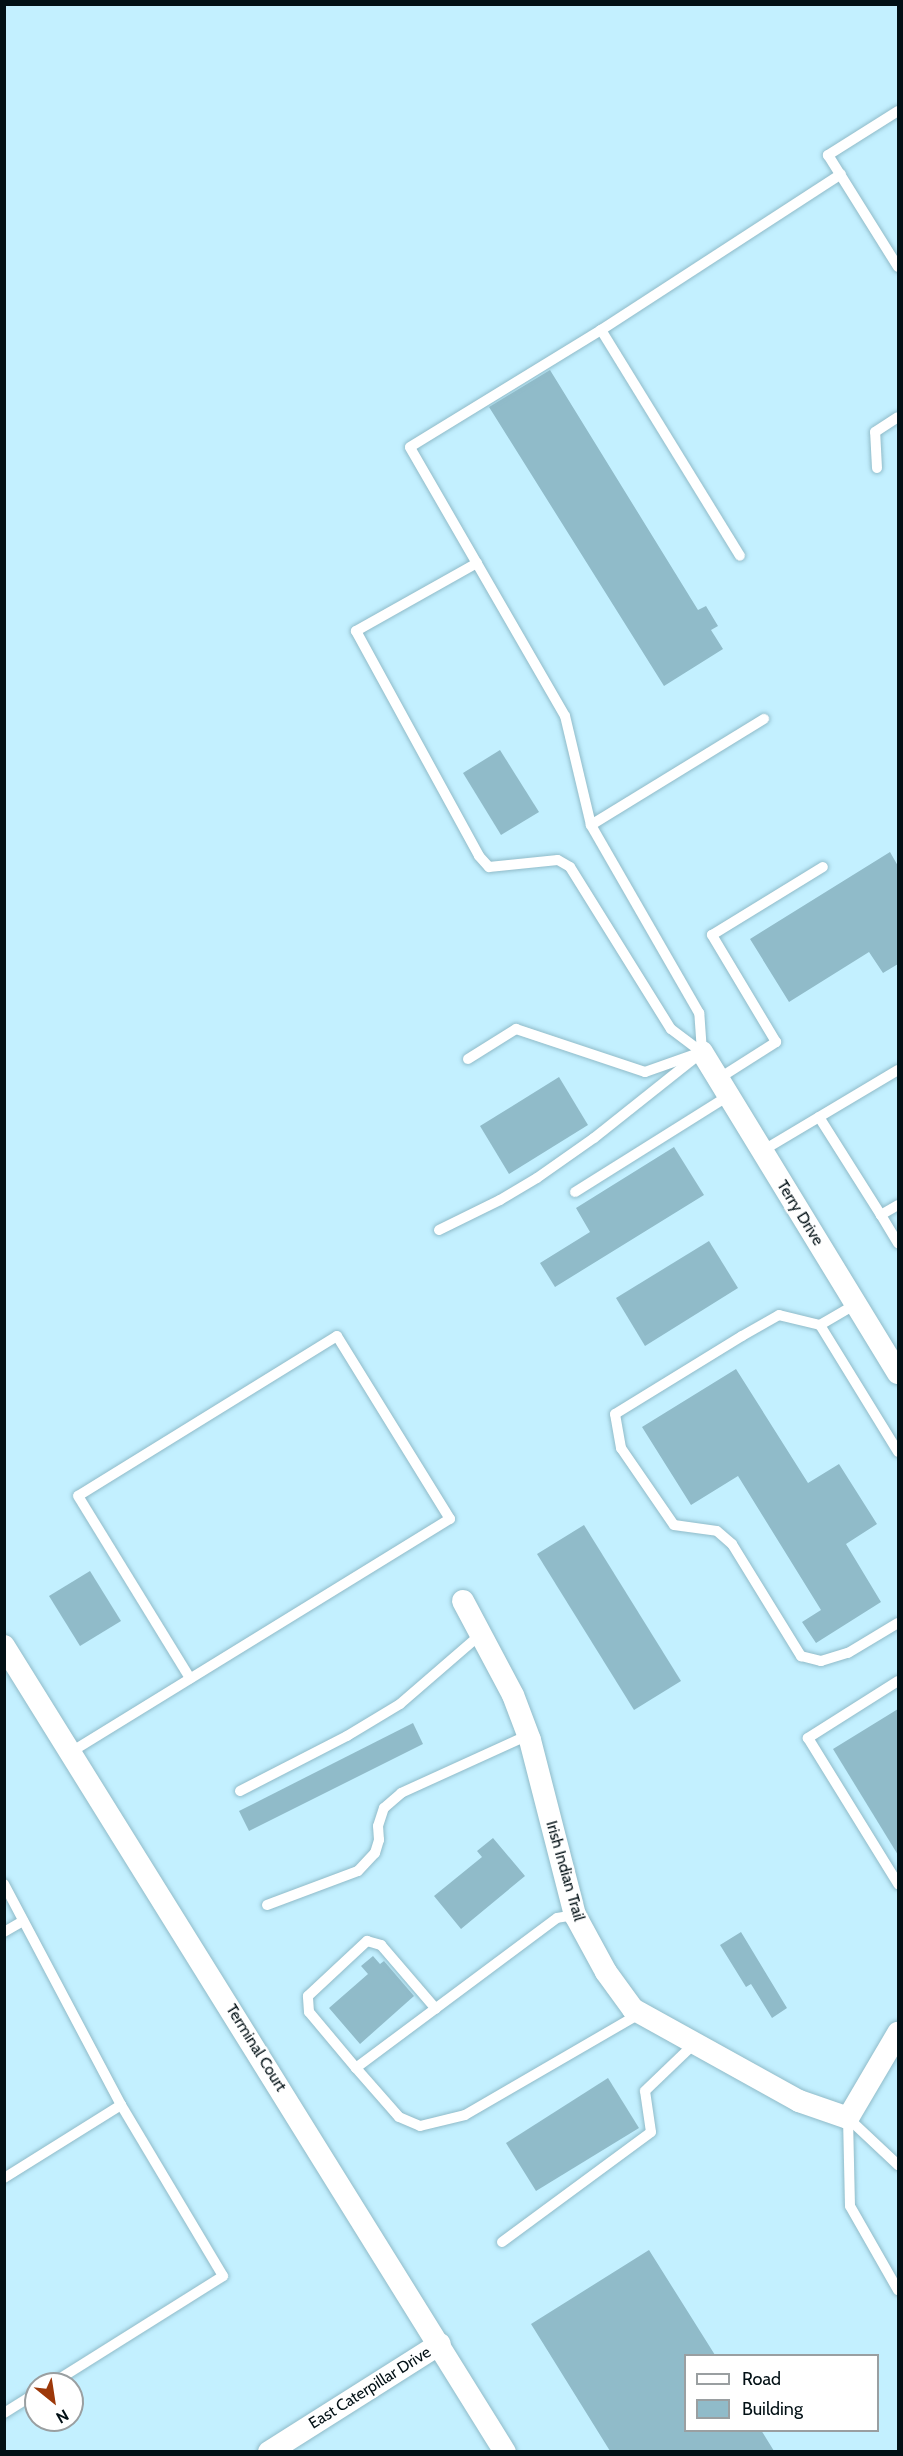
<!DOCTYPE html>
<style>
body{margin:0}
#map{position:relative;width:903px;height:2456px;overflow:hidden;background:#c3f0ff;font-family:Cabin,sans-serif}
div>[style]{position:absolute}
.building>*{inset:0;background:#90bbc9}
.roads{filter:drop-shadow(0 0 2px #90bbc9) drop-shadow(0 0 2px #90bbc9)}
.service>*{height:10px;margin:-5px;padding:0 5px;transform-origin:5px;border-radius:5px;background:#fff}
.minor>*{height:22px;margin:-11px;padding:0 11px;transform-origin:11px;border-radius:11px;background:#fff}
span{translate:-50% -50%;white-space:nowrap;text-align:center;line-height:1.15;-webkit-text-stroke:4.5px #fff;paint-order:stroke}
.street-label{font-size:16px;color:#021015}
.frame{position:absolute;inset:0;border:6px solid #021015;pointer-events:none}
.legend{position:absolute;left:684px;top:2354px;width:195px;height:78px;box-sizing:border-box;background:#fff;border:2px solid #9a9fa1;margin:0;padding:8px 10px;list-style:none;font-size:18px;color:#021015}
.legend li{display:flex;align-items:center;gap:12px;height:30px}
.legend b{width:30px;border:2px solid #9a9fa1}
.north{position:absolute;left:24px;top:2372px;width:60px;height:60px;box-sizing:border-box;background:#fff;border:2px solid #9a9fa1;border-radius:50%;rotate:150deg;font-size:16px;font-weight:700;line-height:24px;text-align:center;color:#021015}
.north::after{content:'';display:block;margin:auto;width:21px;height:27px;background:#9d3809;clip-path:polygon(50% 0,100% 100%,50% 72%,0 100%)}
</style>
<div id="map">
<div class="building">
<i style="clip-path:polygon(550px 370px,698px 610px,706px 606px,718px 626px,711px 630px,723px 649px,664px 686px,489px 407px)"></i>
<i style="clip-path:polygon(500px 750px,539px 812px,501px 835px,463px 773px)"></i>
<i style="clip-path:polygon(890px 852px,898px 866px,898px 964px,883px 973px,869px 952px,789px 1002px,750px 939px)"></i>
<i style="clip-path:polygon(559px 1077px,588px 1125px,509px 1174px,480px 1126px)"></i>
<i style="clip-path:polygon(674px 1147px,704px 1195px,555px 1287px,540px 1263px,590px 1232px,576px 1208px)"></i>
<i style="clip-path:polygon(709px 1241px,738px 1288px,645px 1346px,616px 1298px)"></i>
<i style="clip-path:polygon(736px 1369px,808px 1483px,839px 1464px,877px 1524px,846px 1544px,881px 1602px,816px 1643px,802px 1622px,821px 1610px,738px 1476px,691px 1505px,642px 1427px)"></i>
<i style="clip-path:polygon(584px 1525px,681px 1681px,634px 1710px,537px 1554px)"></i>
<i style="clip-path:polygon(90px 1571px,121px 1621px,80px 1646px,49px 1596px)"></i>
<i style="clip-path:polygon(898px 1709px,898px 1855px,833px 1749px)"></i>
<i style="clip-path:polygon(413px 1723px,423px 1744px,249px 1831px,239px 1811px)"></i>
<i style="clip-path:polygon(493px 1838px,525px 1876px,461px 1929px,434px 1896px,482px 1857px,477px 1851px)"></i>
<i style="clip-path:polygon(741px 1932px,787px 2008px,772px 2018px,751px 1984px,746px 1987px,720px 1945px)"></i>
<i style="clip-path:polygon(373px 1956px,380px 1964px,384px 1961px,414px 1996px,360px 2044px,329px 2008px,368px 1974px,361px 1966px)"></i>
<i style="clip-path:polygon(608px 2078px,639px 2128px,536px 2191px,506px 2143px)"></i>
<i style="clip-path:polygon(649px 2250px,715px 2355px,686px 2355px,686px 2430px,761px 2430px,774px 2451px,610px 2451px,531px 2324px)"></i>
</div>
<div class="roads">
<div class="service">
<i style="left:898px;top:111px;width:83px;rotate:147.8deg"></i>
<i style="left:828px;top:155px;width:132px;rotate:58deg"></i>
<i style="left:601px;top:330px;width:286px;rotate:-33deg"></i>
<i style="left:877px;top:468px;width:36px;rotate:-93deg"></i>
<i style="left:875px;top:432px;width:27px;rotate:-33deg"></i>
<i style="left:477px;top:563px;width:139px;rotate:150.7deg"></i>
<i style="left:356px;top:631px;width:256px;rotate:61.3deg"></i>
<i style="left:479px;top:856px;width:15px;rotate:48deg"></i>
<i style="left:489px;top:867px;width:69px;rotate:-5.8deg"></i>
<i style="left:558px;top:860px;width:14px;rotate:30deg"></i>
<i style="left:570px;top:867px;width:191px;rotate:58.1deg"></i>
<i style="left:671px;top:1029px;width:39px;rotate:37deg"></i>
<i style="left:591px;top:825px;width:112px;rotate:-103.4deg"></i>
<i style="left:565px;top:716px;width:310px;rotate:-120deg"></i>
<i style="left:410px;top:447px;width:224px;rotate:-31.5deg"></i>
<i style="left:601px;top:330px;width:265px;rotate:58.4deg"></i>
<i style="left:702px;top:1052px;width:39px;rotate:-94deg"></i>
<i style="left:699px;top:1013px;width:217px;rotate:-119.9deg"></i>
<i style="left:591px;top:825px;width:203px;rotate:-31.5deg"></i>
<i style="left:468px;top:1059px;width:57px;rotate:-32deg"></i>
<i style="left:516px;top:1029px;width:136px;rotate:18.4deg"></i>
<i style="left:645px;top:1072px;width:51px;rotate:-19.5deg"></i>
<i style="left:718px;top:1079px;width:69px;rotate:-32.5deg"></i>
<i style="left:776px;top:1042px;width:125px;rotate:-120.9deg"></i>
<i style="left:712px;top:935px;width:130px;rotate:-31.5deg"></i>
<i style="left:819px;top:1117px;width:116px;rotate:57.7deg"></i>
<i style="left:762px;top:1151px;width:158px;rotate:-30.8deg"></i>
<i style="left:575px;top:1192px;width:181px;rotate:-32.1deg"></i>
<i style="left:898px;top:1205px;width:20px;rotate:150deg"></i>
<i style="left:881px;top:1215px;width:33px;rotate:59deg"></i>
<i style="left:439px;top:1230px;width:68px;rotate:-26.2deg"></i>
<i style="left:500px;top:1200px;width:43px;rotate:-30.7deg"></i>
<i style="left:537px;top:1178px;width:70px;rotate:-35.1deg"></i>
<i style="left:594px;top:1138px;width:138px;rotate:-38.5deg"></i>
<i style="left:856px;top:1304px;width:42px;rotate:149.7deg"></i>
<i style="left:820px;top:1325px;width:149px;rotate:58.4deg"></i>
<i style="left:820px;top:1325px;width:42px;rotate:-166.3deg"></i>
<i style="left:779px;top:1315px;width:43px;rotate:150.4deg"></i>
<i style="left:742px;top:1336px;width:149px;rotate:148.4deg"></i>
<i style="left:615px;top:1414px;width:35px;rotate:80deg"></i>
<i style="left:621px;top:1448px;width:93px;rotate:55.5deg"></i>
<i style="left:674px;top:1525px;width:43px;rotate:7.9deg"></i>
<i style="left:717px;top:1531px;width:20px;rotate:41deg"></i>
<i style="left:732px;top:1544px;width:132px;rotate:58.4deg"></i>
<i style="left:801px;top:1656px;width:21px;rotate:14deg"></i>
<i style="left:821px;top:1661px;width:28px;rotate:-17deg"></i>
<i style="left:848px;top:1653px;width:58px;rotate:-31deg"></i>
<i style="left:898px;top:1681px;width:107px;rotate:147.7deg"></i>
<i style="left:808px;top:1738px;width:172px;rotate:58.3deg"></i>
<i style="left:71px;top:1752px;width:445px;rotate:-31.6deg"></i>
<i style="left:450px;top:1519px;width:215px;rotate:-121.7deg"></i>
<i style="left:337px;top:1336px;width:304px;rotate:148.3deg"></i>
<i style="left:78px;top:1496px;width:214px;rotate:58.4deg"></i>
<i style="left:240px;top:1791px;width:120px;rotate:-27.2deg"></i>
<i style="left:347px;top:1736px;width:62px;rotate:-31.1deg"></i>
<i style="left:400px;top:1704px;width:107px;rotate:-40.8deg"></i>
<i style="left:4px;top:1884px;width:250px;rotate:62.1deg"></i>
<i style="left:121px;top:2105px;width:138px;rotate:148deg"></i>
<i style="left:267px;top:1905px;width:97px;rotate:-20.5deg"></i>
<i style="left:358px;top:1871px;width:25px;rotate:-47deg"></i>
<i style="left:375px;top:1853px;width:14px;rotate:-73deg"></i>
<i style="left:379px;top:1840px;width:14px;rotate:-94deg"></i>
<i style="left:378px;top:1826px;width:19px;rotate:-72deg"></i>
<i style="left:384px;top:1808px;width:23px;rotate:-41deg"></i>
<i style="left:401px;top:1793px;width:140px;rotate:-24.5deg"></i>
<i style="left:575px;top:1915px;width:18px;rotate:171deg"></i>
<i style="left:557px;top:1918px;width:251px;rotate:143.3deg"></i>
<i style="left:356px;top:2068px;width:65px;rotate:48.7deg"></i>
<i style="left:399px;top:2117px;width:23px;rotate:23deg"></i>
<i style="left:420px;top:2126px;width:46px;rotate:-13.7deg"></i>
<i style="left:465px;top:2115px;width:203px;rotate:-30.1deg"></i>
<i style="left:4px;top:1932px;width:22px;rotate:-30deg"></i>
<i style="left:356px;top:2068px;width:73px;rotate:-130deg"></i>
<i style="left:309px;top:2012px;width:16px;rotate:-94deg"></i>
<i style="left:308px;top:1996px;width:81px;rotate:-43deg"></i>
<i style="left:367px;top:1941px;width:15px;rotate:16deg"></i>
<i style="left:381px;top:1945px;width:84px;rotate:49.3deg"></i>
<i style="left:848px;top:2118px;width:88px;rotate:88.7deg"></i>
<i style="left:850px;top:2206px;width:97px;rotate:60.3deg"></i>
<i style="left:848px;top:2118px;width:69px;rotate:43.2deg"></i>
<i style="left:502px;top:2242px;width:185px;rotate:-36.4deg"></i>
<i style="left:651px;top:2132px;width:41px;rotate:-98.3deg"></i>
<i style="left:645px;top:2091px;width:68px;rotate:-43.8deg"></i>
<i style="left:51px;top:2384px;width:203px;rotate:-32.1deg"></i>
<i style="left:223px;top:2276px;width:199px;rotate:-120.8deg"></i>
<i style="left:4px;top:2413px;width:38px;rotate:-32deg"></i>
</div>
<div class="minor">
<i style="left:702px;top:1052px;width:376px;rotate:58.6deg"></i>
<i style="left:463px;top:1601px;width:106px;rotate:62deg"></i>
<i style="left:513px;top:1695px;width:48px;rotate:69.3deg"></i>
<i style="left:530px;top:1740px;width:181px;rotate:75.6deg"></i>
<i style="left:575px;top:1915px;width:65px;rotate:61.5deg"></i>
<i style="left:606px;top:1972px;width:46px;rotate:53.9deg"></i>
<i style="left:633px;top:2009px;width:190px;rotate:29deg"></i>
<i style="left:799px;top:2101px;width:52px;rotate:19.1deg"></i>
<i style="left:848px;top:2118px;width:99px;rotate:-59.5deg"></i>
<i style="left:4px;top:1646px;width:949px;rotate:58.14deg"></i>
<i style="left:269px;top:2452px;width:202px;rotate:-32.3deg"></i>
</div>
</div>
<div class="street-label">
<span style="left:800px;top:1213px;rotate:58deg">Terry Drive</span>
<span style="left:565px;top:1871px;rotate:74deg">Irish Indian Trail</span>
<span style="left:256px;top:2048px;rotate:58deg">Terminal Court</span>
<span style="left:370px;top:2388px;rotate:-32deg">East Caterpillar Drive</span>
</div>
<div class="frame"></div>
<ul class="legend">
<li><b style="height:8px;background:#fff"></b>Road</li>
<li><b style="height:16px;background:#90bbc9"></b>Building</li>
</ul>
<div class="north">N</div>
</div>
